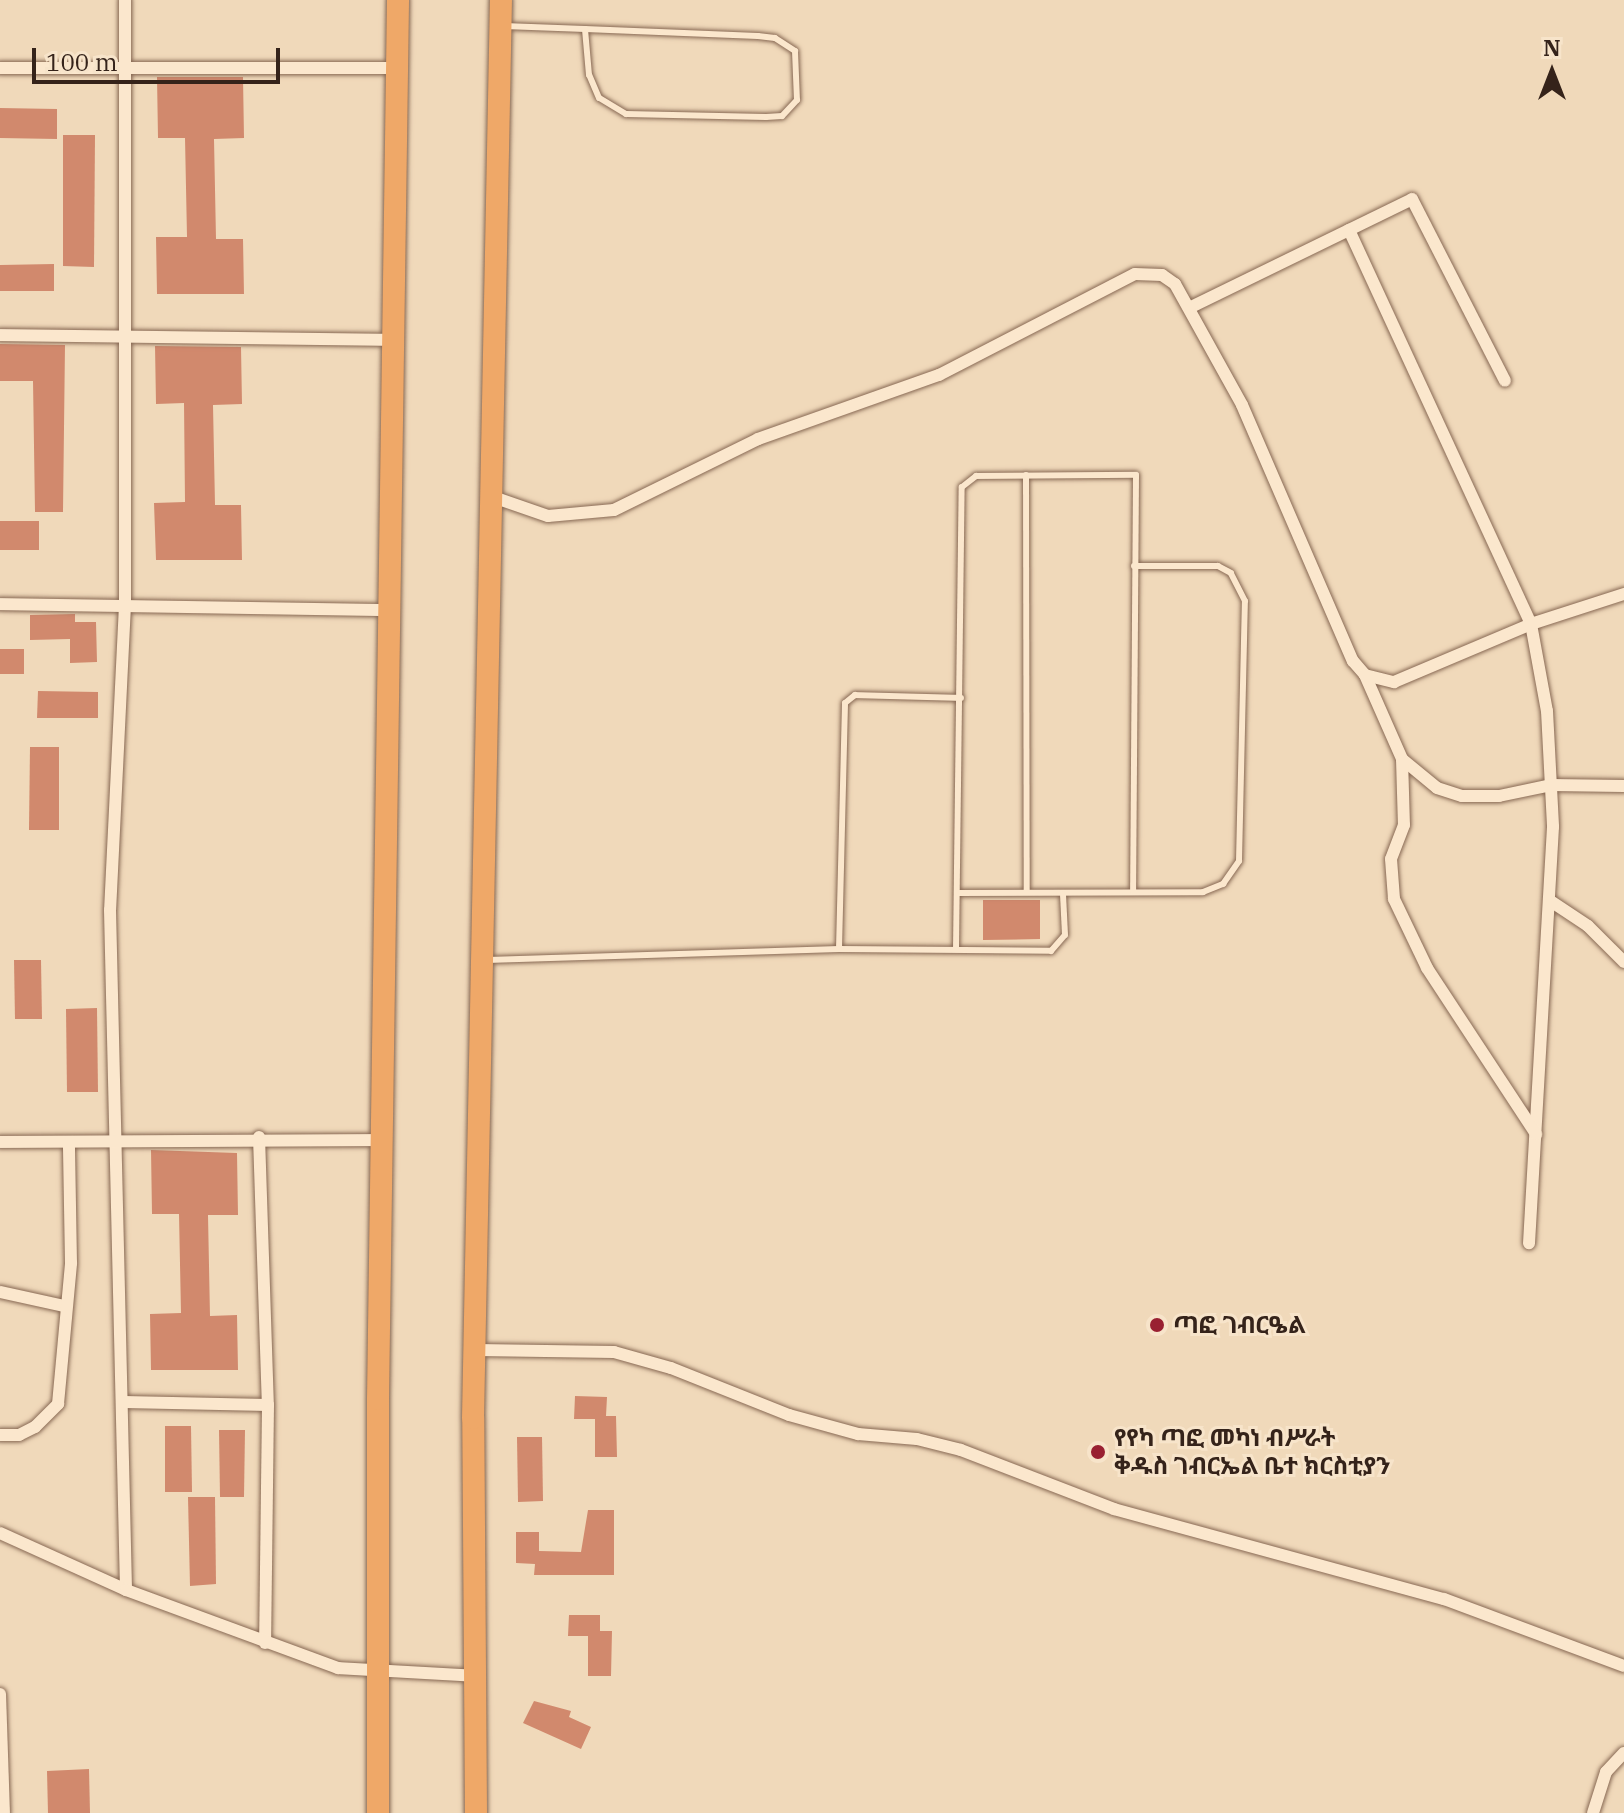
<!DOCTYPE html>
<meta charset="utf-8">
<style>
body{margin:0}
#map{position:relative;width:1624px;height:1813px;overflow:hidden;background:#f0d9ba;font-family:"IBM Plex Serif","Noto Sans Ethiopic",serif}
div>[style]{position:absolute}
.building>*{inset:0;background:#d1896d}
.roads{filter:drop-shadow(0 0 2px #876853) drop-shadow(0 0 2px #876853)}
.service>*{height:6px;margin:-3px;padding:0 3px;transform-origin:3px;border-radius:3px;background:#fbe7cd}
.minor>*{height:12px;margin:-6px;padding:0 6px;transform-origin:6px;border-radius:6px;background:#fbe7cd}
.trunk>*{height:22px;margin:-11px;padding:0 11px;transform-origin:11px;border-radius:11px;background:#efa868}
.dots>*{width:22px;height:22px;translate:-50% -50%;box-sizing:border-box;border:4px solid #f7e4ca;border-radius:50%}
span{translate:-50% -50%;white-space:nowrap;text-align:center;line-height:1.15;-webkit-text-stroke:6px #f7e4ca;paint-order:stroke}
.poi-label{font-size:24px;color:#35231a;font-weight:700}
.left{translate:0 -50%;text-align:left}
.north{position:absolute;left:1512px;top:32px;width:80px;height:80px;-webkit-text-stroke:6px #f7e4ca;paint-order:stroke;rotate:0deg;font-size:22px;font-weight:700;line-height:32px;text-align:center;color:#35231a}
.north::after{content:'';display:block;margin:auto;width:28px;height:36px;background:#35231a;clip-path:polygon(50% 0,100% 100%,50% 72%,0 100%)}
.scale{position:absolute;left:32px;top:48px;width:248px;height:36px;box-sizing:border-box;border:4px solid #35231a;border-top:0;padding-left:10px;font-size:24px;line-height:28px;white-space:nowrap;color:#35231a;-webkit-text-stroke:6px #f7e4ca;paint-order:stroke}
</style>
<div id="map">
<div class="building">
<i style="clip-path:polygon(157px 77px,243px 77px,244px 138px,214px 139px,216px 239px,243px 239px,244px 294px,157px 294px,156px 237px,187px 237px,185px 138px,158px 138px)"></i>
<i style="clip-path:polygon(0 108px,57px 109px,57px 139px,0 138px)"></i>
<i style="clip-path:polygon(63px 135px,95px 135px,94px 267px,63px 266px)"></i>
<i style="clip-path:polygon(54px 264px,54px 291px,0 291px,0 265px)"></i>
<i style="clip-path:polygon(0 344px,65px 345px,63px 512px,35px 512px,33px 381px,0 381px)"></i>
<i style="clip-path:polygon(155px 346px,241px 347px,242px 404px,213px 405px,215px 505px,241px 505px,242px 560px,156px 560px,154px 503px,185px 502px,184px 403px,156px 404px)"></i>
<i style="clip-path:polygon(0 521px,39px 521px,39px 550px,0 550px)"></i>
<i style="clip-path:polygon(75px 614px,75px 622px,96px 622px,97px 662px,70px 663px,70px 639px,30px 640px,30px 615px)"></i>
<i style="clip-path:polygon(0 649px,24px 649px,24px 674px,0 674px)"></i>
<i style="clip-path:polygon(38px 691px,98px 692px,98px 718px,37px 718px)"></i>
<i style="clip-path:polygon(30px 747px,59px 747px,59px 830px,29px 830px)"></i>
<i style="clip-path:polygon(983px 900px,1040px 900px,1040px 939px,983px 940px)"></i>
<i style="clip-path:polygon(14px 960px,41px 960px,42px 1019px,15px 1019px)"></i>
<i style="clip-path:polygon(97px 1008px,98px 1092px,67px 1092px,66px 1009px)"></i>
<i style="clip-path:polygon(151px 1150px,237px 1153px,238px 1215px,208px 1215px,210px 1316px,237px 1315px,238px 1370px,151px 1370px,150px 1314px,181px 1313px,179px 1214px,152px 1214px)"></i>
<i style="clip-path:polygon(575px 1396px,607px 1397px,606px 1416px,616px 1416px,617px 1457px,595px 1457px,595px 1419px,574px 1419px)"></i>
<i style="clip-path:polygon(165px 1426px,191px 1426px,192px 1492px,165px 1492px)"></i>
<i style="clip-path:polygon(219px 1430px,245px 1430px,244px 1497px,220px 1497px)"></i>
<i style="clip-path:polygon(517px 1437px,542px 1437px,543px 1501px,518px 1502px)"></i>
<i style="clip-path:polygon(188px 1497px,215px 1497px,216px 1584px,190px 1586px)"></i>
<i style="clip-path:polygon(588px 1510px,614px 1510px,614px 1575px,534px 1575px,535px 1564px,516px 1563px,516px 1532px,539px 1532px,539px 1551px,581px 1552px)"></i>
<i style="clip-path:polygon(569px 1615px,600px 1615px,600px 1631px,612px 1631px,611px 1676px,588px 1676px,588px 1636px,568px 1636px)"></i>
<i style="clip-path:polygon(534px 1701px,571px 1711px,569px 1717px,591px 1727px,581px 1749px,523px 1723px)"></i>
<i style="clip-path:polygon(89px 1769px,90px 1813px,48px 1813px,47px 1771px)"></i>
</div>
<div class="roads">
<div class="service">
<i style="left:504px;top:26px;width:81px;rotate:2.1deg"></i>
<i style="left:585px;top:29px;width:173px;rotate:2.3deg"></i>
<i style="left:758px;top:36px;width:17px;rotate:7deg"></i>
<i style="left:775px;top:38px;width:24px;rotate:33deg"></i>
<i style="left:795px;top:51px;width:49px;rotate:87.7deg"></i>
<i style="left:797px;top:100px;width:22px;rotate:133deg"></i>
<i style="left:782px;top:116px;width:16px;rotate:176deg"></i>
<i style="left:766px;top:117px;width:140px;rotate:-178.8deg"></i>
<i style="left:626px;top:114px;width:31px;rotate:-149deg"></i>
<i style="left:599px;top:98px;width:25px;rotate:-113deg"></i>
<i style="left:589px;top:75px;width:46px;rotate:-95deg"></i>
<i style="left:1026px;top:475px;width:417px;rotate:89.9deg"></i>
<i style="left:957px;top:893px;width:246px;rotate:-0.2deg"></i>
<i style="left:1203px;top:892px;width:22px;rotate:-22deg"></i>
<i style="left:1223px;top:884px;width:28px;rotate:-55deg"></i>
<i style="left:1239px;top:861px;width:260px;rotate:-88.7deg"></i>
<i style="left:1245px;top:601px;width:31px;rotate:-117deg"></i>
<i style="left:1231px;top:573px;width:15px;rotate:-152deg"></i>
<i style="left:1218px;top:566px;width:84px;rotate:180deg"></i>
<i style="left:839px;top:949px;width:246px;rotate:-88.6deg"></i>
<i style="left:845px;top:703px;width:13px;rotate:-39deg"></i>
<i style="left:855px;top:695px;width:106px;rotate:1.6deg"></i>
<i style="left:956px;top:949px;width:462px;rotate:-89.3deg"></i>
<i style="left:962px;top:487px;width:18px;rotate:-38deg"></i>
<i style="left:976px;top:476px;width:160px;rotate:-0.4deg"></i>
<i style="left:1136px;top:475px;width:417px;rotate:90.4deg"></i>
<i style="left:487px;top:960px;width:352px;rotate:-1.8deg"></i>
<i style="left:839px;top:949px;width:212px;rotate:0.5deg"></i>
<i style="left:1051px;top:951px;width:21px;rotate:-49deg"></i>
<i style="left:1065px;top:935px;width:41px;rotate:-92.8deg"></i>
</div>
<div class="minor">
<i style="left:125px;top:0;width:605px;rotate:90deg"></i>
<i style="left:125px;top:605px;width:305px;rotate:92.8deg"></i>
<i style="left:110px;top:910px;width:680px;rotate:88.65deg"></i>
<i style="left:0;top:68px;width:396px"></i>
<i style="left:1349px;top:230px;width:434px;rotate:65.2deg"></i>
<i style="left:1531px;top:624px;width:88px;rotate:79.6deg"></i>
<i style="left:1547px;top:711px;width:116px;rotate:87deg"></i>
<i style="left:1553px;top:827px;width:417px;rotate:93.3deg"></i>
<i style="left:1189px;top:308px;width:248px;rotate:-26deg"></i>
<i style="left:1412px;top:199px;width:204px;rotate:62.9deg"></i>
<i style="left:0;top:335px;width:395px;rotate:0.7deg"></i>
<i style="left:493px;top:497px;width:58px;rotate:19.1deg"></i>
<i style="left:548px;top:516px;width:66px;rotate:-5.2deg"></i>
<i style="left:614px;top:510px;width:161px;rotate:-26.2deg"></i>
<i style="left:758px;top:439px;width:192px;rotate:-19.5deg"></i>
<i style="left:939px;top:375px;width:220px;rotate:-27.3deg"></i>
<i style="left:1135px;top:274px;width:27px;rotate:2deg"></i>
<i style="left:1162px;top:275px;width:16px;rotate:35deg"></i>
<i style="left:1175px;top:284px;width:138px;rotate:61deg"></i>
<i style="left:1242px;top:405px;width:279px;rotate:66.6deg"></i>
<i style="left:1353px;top:661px;width:18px;rotate:49deg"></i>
<i style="left:1365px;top:675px;width:92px;rotate:66.2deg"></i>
<i style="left:1402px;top:759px;width:45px;rotate:39.6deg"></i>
<i style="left:1437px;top:788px;width:26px;rotate:18deg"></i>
<i style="left:1462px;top:796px;width:37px"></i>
<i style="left:1499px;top:796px;width:53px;rotate:-11.9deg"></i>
<i style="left:1551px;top:785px;width:73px;rotate:0.8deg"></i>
<i style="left:0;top:604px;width:389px;rotate:0.9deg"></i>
<i style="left:1365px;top:675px;width:30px;rotate:14deg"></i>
<i style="left:1394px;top:682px;width:149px;rotate:-22.9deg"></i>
<i style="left:1531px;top:624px;width:98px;rotate:-17.9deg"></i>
<i style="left:1402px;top:759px;width:66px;rotate:88.3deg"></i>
<i style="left:1404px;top:825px;width:36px;rotate:111deg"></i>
<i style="left:1391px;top:859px;width:40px;rotate:85.7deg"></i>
<i style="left:1394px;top:899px;width:76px;rotate:64.4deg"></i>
<i style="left:1427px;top:968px;width:199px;rotate:56.7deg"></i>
<i style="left:1552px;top:902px;width:43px;rotate:33.7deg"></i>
<i style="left:1588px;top:926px;width:51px;rotate:45deg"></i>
<i style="left:259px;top:1137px;width:268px;rotate:88.1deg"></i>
<i style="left:268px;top:1405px;width:238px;rotate:90.7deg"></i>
<i style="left:0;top:1142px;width:383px;rotate:-0.3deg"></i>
<i style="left:0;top:1292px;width:66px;rotate:12.3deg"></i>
<i style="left:477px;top:1350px;width:137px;rotate:0.8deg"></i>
<i style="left:614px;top:1352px;width:59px;rotate:15.7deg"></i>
<i style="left:671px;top:1368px;width:127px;rotate:21.7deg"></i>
<i style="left:789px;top:1415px;width:72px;rotate:15.4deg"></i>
<i style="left:858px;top:1434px;width:59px;rotate:4.8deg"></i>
<i style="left:917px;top:1439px;width:45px;rotate:14deg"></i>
<i style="left:961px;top:1450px;width:164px;rotate:21.1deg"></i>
<i style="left:1114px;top:1509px;width:342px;rotate:15.3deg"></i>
<i style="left:1444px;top:1599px;width:192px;rotate:20.4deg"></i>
<i style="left:124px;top:1402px;width:144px;rotate:1.2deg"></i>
<i style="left:0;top:1435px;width:19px"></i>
<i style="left:19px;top:1435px;width:18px;rotate:-27deg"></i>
<i style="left:35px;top:1427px;width:33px;rotate:-45deg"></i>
<i style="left:58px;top:1404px;width:142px;rotate:-84.7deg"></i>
<i style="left:71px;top:1263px;width:119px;rotate:-91deg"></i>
<i style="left:0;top:1533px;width:138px;rotate:24.3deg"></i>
<i style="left:126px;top:1590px;width:226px;rotate:20.2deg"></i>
<i style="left:338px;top:1668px;width:139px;rotate:3.3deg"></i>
<i style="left:0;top:1694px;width:119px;rotate:88.1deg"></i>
<i style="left:1593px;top:1813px;width:43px;rotate:-72.4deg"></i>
<i style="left:1606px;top:1772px;width:26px;rotate:-47deg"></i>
</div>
<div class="trunk">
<i style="left:378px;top:1813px;width:414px;rotate:-90deg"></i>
<i style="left:378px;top:1399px;width:1399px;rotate:-89.18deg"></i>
<i style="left:476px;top:1813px;width:395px;rotate:-90.4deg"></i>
<i style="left:473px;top:1418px;width:1418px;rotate:-88.87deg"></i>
</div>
</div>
<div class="dots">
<i style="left:1157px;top:1325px;background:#992031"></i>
<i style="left:1098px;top:1452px;background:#992031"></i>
</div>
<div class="poi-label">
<span class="left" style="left:1173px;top:1325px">ጣፎ ገብርዔል</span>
<span class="left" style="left:1114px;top:1452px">የየካ ጣፎ መካነ ብሥራት<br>ቅዱስ ገብርኤል ቤተ ክርስቲያን</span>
</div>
<div class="north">N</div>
<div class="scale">100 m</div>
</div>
